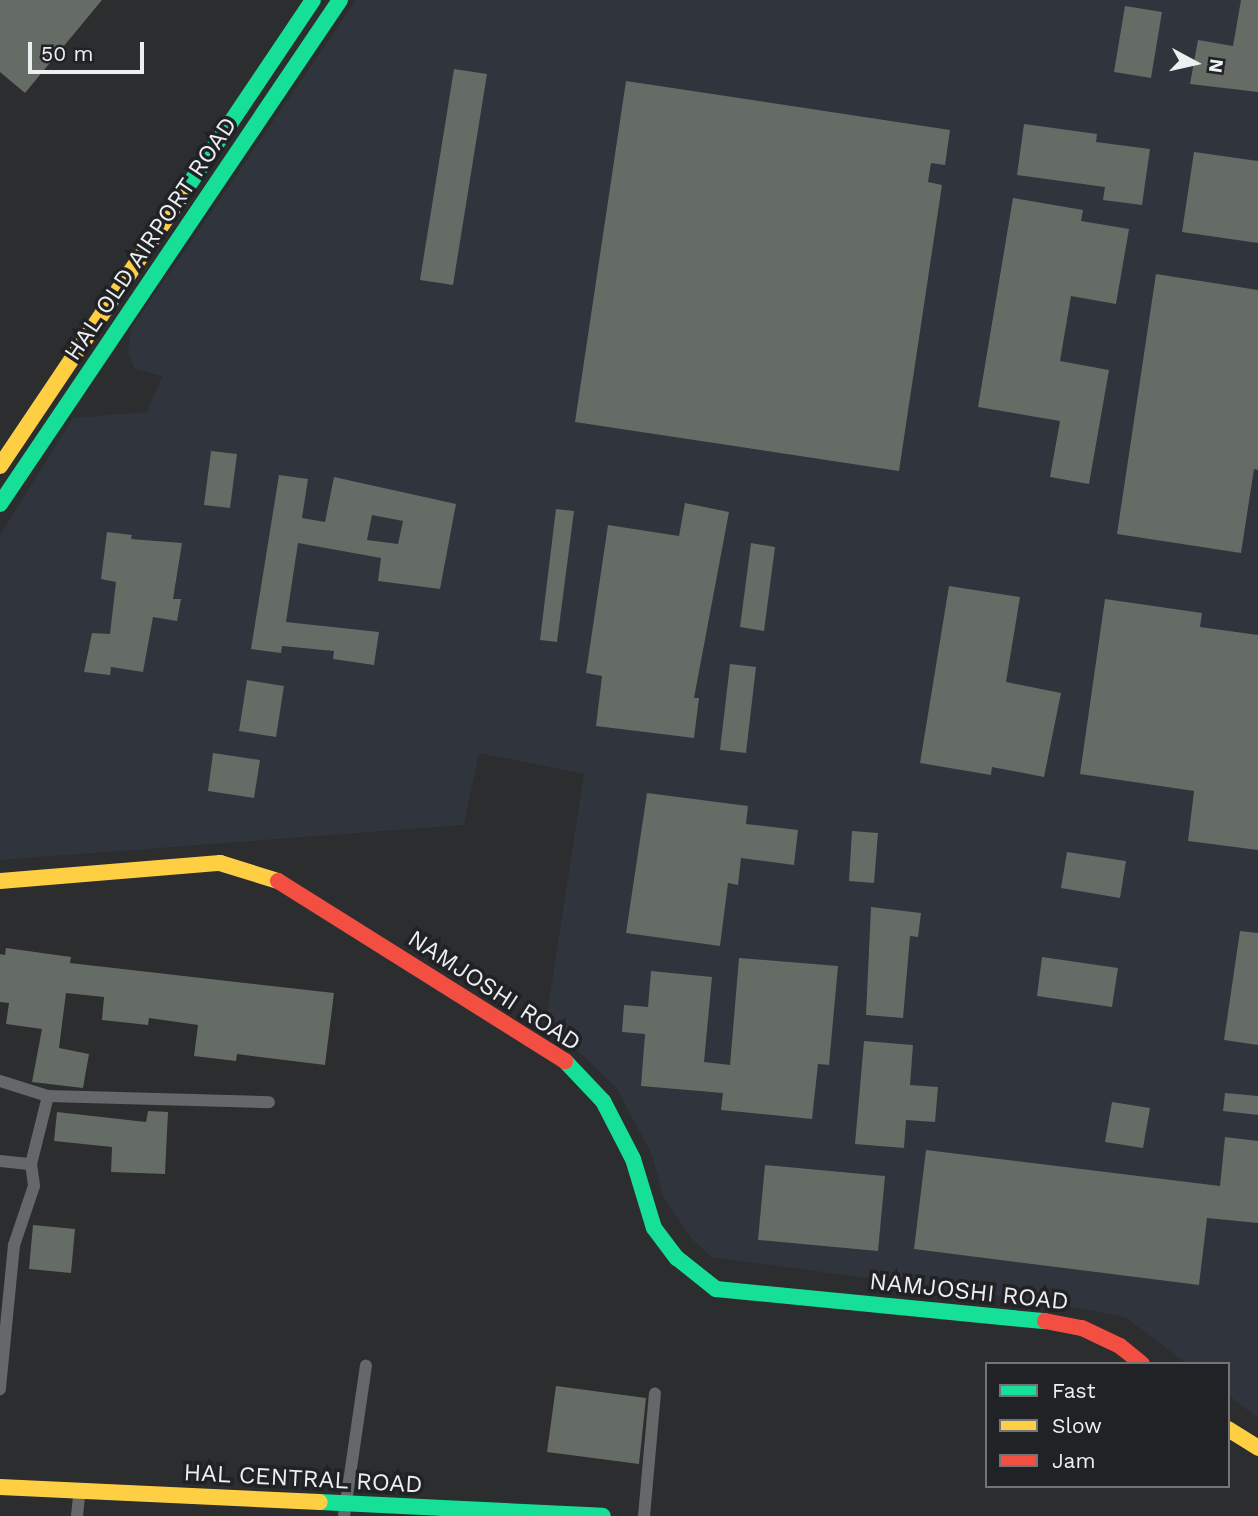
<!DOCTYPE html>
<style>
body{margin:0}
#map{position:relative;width:1258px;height:1516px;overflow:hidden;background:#2b2d2f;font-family:"Work Sans",sans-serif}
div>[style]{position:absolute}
.built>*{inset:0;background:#30343c}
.building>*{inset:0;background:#656b65}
.street>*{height:12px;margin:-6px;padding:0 6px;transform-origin:6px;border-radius:6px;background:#666768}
.fast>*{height:16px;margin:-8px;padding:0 8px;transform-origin:8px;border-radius:8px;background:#16e098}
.slow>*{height:16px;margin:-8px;padding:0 8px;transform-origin:8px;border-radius:8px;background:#ffcf43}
.jam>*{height:16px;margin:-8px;padding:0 8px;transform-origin:8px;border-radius:8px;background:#f24e42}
span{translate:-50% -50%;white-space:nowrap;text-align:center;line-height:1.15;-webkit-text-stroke:7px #212226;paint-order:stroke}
.street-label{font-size:24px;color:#edeff1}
.legend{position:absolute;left:985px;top:1362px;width:245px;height:126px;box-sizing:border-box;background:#212226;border:2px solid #737477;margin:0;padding:9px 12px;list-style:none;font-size:21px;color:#edeff1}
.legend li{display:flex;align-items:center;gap:14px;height:35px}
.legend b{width:35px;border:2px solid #737477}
.north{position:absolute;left:1160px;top:28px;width:70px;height:70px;-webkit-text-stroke:5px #212226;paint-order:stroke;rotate:98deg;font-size:19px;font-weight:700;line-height:28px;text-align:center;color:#edeff1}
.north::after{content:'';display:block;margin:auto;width:24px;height:32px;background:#edeff1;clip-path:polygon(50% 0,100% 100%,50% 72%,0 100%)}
.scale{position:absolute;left:28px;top:42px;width:116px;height:32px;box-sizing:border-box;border:4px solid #edeff1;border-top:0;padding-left:9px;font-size:21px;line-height:24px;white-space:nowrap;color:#edeff1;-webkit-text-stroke:5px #212226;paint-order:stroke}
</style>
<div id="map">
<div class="built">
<i style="clip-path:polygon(356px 0,1258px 0,1258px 1418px,1228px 1395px,1228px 1364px,1187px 1364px,1125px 1317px,1052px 1303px,711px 1257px,693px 1240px,664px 1199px,652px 1155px,616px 1087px,546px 1021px,584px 774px,479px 753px,464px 825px,0 860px,0 535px,73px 418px,147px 412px,162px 376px,135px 369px,128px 352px,131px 329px)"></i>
</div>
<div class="building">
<i style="clip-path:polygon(0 0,102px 0,25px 93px,0 72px)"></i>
<i style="clip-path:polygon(1241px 0,1258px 0,1258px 92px,1190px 84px,1198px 40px,1233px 46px)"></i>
<i style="clip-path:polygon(1125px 6px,1162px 12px,1151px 78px,1114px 72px)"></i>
<i style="clip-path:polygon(454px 69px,487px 74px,453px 285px,420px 280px)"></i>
<i style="clip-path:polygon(626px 81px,950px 130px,945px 165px,931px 163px,928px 182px,942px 185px,899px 471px,575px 422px)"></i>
<i style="clip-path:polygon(1024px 124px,1097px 134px,1096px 142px,1150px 149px,1142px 205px,1103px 200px,1105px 187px,1017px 175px)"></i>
<i style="clip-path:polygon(1194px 152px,1258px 161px,1258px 243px,1182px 232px)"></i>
<i style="clip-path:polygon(1013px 198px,1083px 210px,1081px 221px,1129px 229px,1116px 304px,1071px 296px,1060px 361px,1109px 370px,1089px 484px,1050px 477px,1060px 421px,978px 407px)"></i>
<i style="clip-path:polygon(1156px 274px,1258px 290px,1258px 470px,1254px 469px,1241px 553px,1117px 534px)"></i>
<i style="clip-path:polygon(211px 451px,237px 454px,230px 508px,204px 505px)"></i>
<i style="clip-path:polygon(evenodd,279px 475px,308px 479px,302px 518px,325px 522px,334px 477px,456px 504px,440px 589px,378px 581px,381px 558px,298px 543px,286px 622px,379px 632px,374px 665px,333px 659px,334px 651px,282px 646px,281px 653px,251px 649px,279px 475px,372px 515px,403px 521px,398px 544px,367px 540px,372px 515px)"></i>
<i style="clip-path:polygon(685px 503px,729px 512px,694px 698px,699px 698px,694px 738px,596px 726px,602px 676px,586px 673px,608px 525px,679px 536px)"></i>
<i style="clip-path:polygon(556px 509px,574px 511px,557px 642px,540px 640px)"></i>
<i style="clip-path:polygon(107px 532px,132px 535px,131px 539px,182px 543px,173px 599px,181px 599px,177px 621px,153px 617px,143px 672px,111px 667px,110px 675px,84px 672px,92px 633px,110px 634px,116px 582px,101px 579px)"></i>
<i style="clip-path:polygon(751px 543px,775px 547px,764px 631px,740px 627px)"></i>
<i style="clip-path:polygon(949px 586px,1020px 597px,1006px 682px,1061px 693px,1044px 777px,992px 767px,991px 775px,920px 763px)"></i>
<i style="clip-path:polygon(1105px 599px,1202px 613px,1200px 627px,1258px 635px,1258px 850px,1188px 841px,1194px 791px,1080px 774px)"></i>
<i style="clip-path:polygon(730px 664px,756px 667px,746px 753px,720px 750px)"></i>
<i style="clip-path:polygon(247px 680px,284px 686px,276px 737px,239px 731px)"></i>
<i style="clip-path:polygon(213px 753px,260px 760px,254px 798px,208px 791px)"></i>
<i style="clip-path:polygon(647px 793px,748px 806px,746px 824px,798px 830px,794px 865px,741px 858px,738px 885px,728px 883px,720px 946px,626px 933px)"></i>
<i style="clip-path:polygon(852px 831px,878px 833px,874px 883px,849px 881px)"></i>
<i style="clip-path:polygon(1067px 852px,1126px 861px,1120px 898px,1061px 888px)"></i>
<i style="clip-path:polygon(871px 907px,921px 913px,918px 937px,910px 936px,903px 1018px,866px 1015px)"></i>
<i style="clip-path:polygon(1240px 931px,1258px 933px,1258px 1045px,1224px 1040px)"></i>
<i style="clip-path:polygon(6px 948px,71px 957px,70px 963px,334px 993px,325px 1065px,237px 1054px,236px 1061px,194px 1056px,198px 1025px,149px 1018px,148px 1025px,102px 1020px,104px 997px,66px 993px,59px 1048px,89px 1054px,83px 1088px,32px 1082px,42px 1029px,6px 1024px,9px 1003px,0 1002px,0 954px,5px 955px)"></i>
<i style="clip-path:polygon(1042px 957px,1118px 968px,1112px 1007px,1037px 996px)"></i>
<i style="clip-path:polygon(739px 958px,838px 966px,829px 1065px,818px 1064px,812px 1119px,721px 1110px,723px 1093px,641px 1086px,645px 1034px,622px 1032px,624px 1005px,648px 1007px,651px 971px,712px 977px,704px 1062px,730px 1065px)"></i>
<i style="clip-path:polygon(864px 1041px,913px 1045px,910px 1085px,938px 1087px,935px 1122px,906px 1120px,904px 1148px,855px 1144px)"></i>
<i style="clip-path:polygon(1225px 1093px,1258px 1096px,1258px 1115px,1223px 1111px)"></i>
<i style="clip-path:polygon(1112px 1102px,1150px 1108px,1143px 1148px,1105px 1142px)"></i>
<i style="clip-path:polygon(148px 1111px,168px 1112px,165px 1174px,111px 1172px,112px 1147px,54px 1141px,57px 1112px,146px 1122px)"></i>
<i style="clip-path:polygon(1225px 1137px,1258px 1141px,1258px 1223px,1207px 1218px,1199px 1285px,914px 1249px,926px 1150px,1220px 1186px)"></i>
<i style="clip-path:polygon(765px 1165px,885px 1176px,878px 1251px,758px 1240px)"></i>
<i style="clip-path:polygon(33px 1225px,75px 1229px,71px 1273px,29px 1269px)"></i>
<i style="clip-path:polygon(556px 1386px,646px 1398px,639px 1464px,547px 1452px)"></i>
</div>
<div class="street">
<i style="left:0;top:1081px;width:50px;rotate:17.4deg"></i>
<i style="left:48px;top:1096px;width:70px;rotate:104deg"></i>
<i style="left:31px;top:1164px;width:22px;rotate:82deg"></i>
<i style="left:34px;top:1186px;width:62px;rotate:108.7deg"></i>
<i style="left:14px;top:1245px;width:145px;rotate:95.6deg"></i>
<i style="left:48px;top:1096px;width:221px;rotate:1.6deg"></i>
<i style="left:0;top:1161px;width:31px;rotate:6deg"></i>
<i style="left:77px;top:1516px;width:27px;rotate:-84deg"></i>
<i style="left:344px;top:1516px;width:152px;rotate:-81.7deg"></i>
<i style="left:644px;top:1516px;width:123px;rotate:-84.9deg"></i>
</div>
<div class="fast">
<i style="left:184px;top:192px;width:231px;rotate:-56.1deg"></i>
<i style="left:0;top:504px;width:608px;rotate:-56deg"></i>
<i style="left:565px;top:1061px;width:55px;rotate:46.5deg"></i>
<i style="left:603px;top:1101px;width:65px;rotate:62.7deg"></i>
<i style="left:633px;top:1159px;width:72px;rotate:73.1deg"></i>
<i style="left:654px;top:1228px;width:38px;rotate:53deg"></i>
<i style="left:677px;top:1258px;width:50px;rotate:38.5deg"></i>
<i style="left:716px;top:1289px;width:331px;rotate:5.6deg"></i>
<i style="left:320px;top:1502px;width:283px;rotate:2.8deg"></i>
</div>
<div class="slow">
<i style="left:0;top:466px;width:330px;rotate:-56.1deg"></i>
<i style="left:0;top:881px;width:221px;rotate:-4.7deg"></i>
<i style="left:220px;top:863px;width:61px;rotate:17.2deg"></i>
<i style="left:1228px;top:1429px;width:36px;rotate:32deg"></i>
<i style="left:0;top:1487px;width:320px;rotate:2.7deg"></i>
</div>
<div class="jam">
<i style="left:278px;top:881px;width:339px;rotate:32.1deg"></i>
<i style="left:1045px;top:1321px;width:38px;rotate:11deg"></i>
<i style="left:1082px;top:1328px;width:42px;rotate:25.3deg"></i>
<i style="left:1120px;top:1346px;width:28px;rotate:39deg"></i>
</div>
<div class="street-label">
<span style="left:151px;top:239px;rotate:-56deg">HAL OLD AIRPORT ROAD</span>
<span style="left:494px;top:991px;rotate:33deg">NAMJOSHI ROAD</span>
<span style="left:969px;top:1292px;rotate:6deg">NAMJOSHI ROAD</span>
<span style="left:303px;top:1479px;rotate:3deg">HAL CENTRAL ROAD</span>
</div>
<ul class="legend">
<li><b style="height:9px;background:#16e098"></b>Fast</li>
<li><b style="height:9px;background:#ffcf43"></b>Slow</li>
<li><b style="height:9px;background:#f24e42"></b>Jam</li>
</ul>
<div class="north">N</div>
<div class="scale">50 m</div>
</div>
